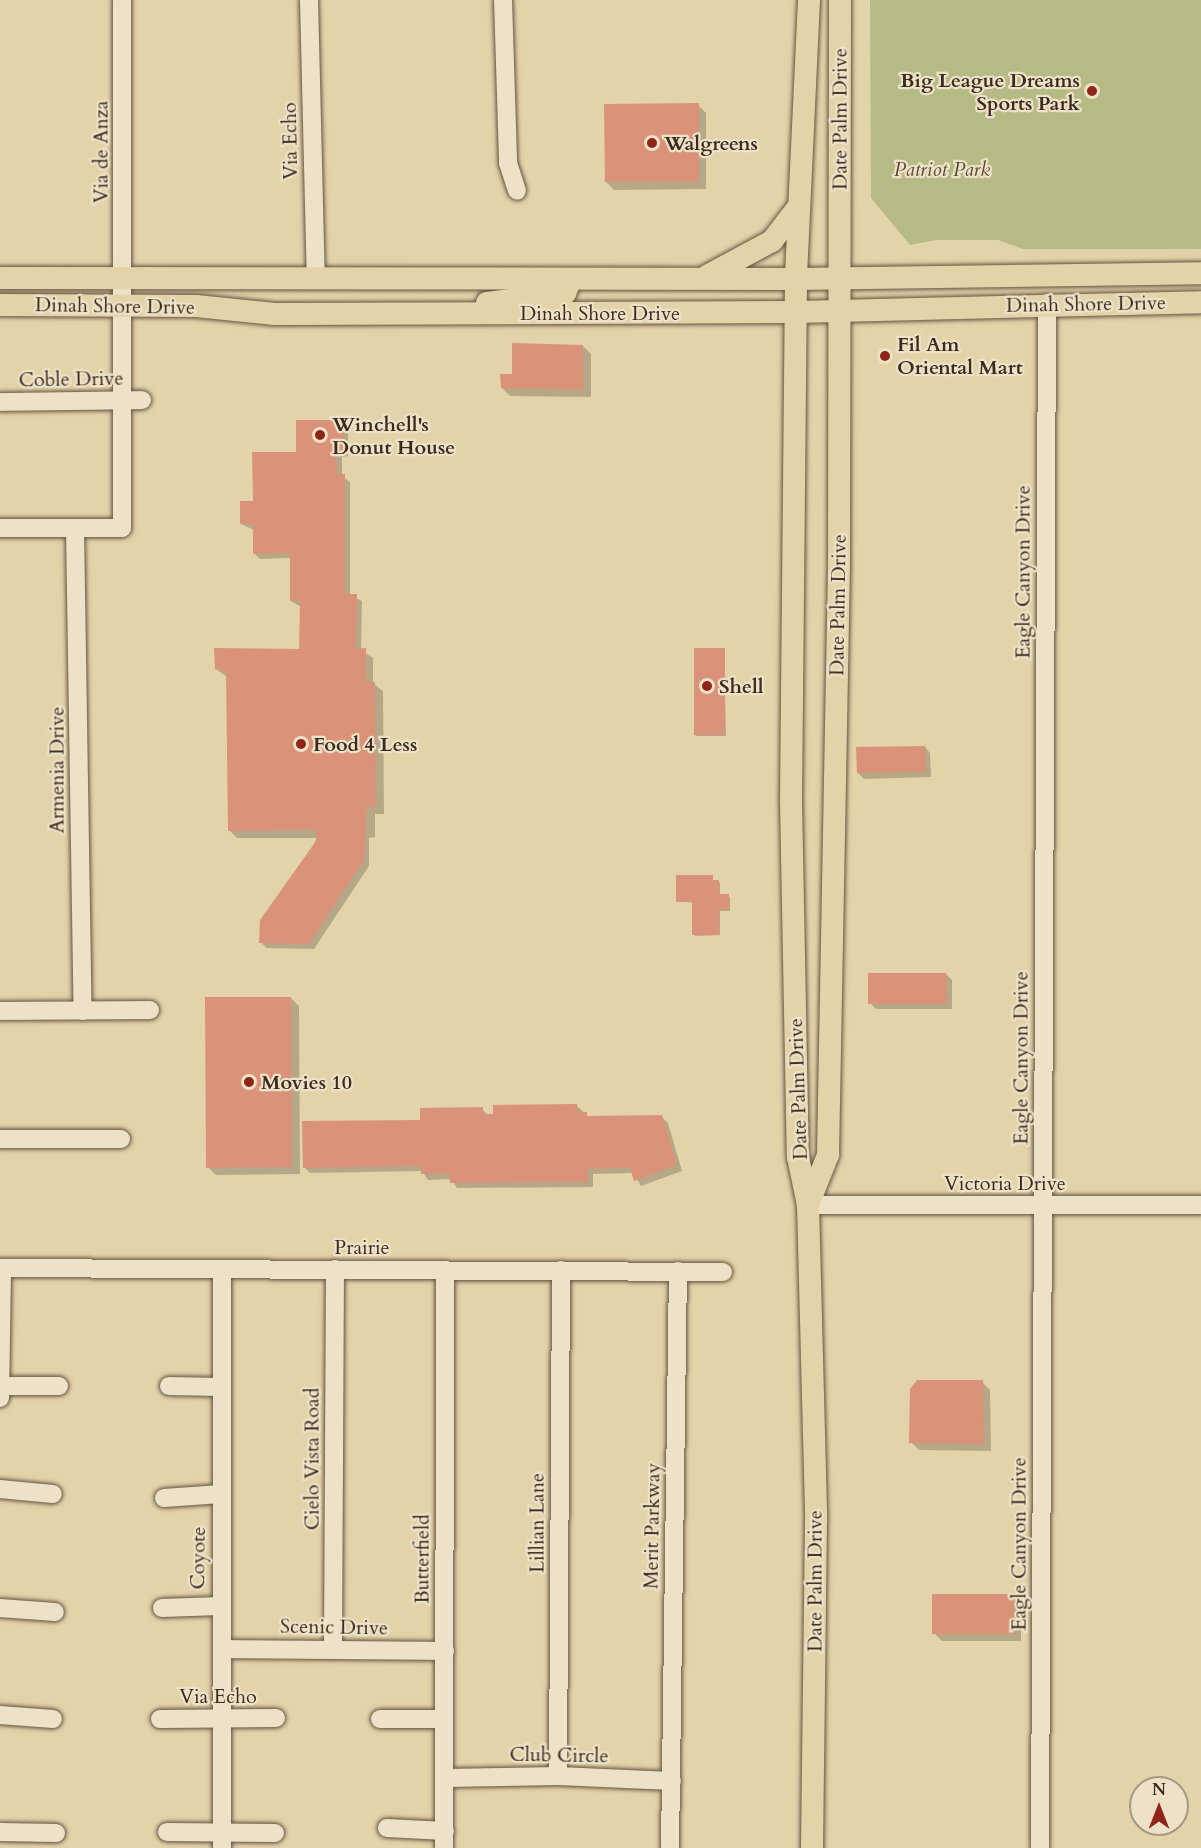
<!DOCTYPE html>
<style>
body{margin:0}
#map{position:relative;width:1201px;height:1848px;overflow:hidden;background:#e3d3a9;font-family:Cardo,serif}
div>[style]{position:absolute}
.green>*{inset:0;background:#b6bb86}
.shadow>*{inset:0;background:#0003}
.building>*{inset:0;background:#da9379}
.roads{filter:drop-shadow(0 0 2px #655442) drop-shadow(0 0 2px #655442)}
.minor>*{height:18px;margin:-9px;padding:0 9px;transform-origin:9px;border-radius:9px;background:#ede2c7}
.major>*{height:22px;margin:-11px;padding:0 11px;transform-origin:11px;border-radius:11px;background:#e3d3a9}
.dots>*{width:16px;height:16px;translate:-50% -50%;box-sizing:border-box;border:3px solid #ede2c7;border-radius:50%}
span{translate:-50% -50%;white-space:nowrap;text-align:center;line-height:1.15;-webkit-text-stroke:4.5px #ede2c7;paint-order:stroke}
.poi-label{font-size:20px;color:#3b2a1f;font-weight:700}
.right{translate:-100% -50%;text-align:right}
.left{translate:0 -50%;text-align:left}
.street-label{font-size:20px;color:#3b2a1f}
.park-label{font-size:20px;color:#544734;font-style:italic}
.north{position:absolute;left:1129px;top:1776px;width:60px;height:60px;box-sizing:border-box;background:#ede2c7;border:2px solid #a69884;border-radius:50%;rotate:0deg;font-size:16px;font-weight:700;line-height:24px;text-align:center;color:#3b2a1f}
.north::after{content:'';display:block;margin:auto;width:21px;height:27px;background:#8f2418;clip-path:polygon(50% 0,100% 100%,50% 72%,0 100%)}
</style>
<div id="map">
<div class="green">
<i style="clip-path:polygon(870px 0,1201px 0,1201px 249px,1023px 249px,998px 240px,936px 240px,910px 245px,871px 198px)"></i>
</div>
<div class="shadow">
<i style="clip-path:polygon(698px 105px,706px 113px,706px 189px,614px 190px,606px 182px)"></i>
<i style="clip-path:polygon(583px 346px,591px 354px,591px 397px,510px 396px,502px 388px,513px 375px)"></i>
<i style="clip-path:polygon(343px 421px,348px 427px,348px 456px,342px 457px,342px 476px,350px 482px,350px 595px,362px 601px,361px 650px,373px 658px,373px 683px,383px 691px,384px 814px,375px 814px,375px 837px,369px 838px,369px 866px,314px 949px,266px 948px,261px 942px,317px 838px,237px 838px,229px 830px,227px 677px,216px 669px,301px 650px,301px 607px,291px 601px,291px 558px,260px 559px,254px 553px,254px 530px,241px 524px,254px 502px,297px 453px)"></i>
<i style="clip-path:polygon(724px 649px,726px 736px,696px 736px,695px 735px)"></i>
<i style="clip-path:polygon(925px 747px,930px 753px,931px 777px,864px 779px,858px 773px)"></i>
<i style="clip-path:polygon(712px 876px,713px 881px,720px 883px,720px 896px,730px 897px,730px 911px,720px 911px,720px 935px,695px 936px,694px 903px,677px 901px)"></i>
<i style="clip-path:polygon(946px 974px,952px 980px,952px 1009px,876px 1009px,870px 1003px)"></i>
<i style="clip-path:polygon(291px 998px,299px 1006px,300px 1174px,216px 1175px,208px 1167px)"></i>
<i style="clip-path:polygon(577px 1106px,590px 1118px,662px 1117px,668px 1123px,682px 1171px,641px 1186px,633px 1173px,593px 1174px,593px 1187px,457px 1188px,451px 1179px,428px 1180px,422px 1171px,310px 1173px,304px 1167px,422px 1121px,482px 1109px,488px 1115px)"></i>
<i style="clip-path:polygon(982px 1382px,990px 1390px,991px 1451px,919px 1450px,911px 1442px)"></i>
<i style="clip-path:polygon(1014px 1595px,1021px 1603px,1021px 1641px,942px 1641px,934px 1633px)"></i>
</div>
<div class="building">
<i style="clip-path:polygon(699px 103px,699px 182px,605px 182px,604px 104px)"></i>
<i style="clip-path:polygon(512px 343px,583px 345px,583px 390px,501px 388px,500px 374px,512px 374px)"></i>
<i style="clip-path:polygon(296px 420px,343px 420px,343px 451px,336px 452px,337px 474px,345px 474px,345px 594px,357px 594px,356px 649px,366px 648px,366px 682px,375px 682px,376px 807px,367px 807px,364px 860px,309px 944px,259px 943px,260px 920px,316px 841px,316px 830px,228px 831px,226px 672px,215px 669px,214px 648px,299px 649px,300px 601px,290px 601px,290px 553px,253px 554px,253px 524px,240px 524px,240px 501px,253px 501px,252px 452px,296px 452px)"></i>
<i style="clip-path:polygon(694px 648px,725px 648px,725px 735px,694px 735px)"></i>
<i style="clip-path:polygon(925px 746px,926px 772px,857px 773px,856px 747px)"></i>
<i style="clip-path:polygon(676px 875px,713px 875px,713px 880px,719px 880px,719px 894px,729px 894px,729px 910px,719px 910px,719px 935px,692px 935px,692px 902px,676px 902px)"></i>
<i style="clip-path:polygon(868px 973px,946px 973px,947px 1004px,868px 1004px)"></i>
<i style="clip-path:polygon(205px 997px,291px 997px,292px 1167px,206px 1168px)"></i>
<i style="clip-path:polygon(577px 1104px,577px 1112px,587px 1112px,587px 1116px,662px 1115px,677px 1165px,634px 1181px,630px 1168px,588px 1169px,588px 1182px,450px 1183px,449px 1174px,421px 1174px,421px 1166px,303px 1168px,302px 1121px,420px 1120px,420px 1108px,483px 1107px,483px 1114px,493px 1114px,493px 1105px)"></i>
<i style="clip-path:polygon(917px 1380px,983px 1380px,984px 1444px,909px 1443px,910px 1389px)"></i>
<i style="clip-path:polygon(932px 1594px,1014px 1594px,1014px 1634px,932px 1634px)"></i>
</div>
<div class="roads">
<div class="minor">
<i style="left:309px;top:0;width:280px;rotate:88.6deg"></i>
<i style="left:503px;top:0;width:163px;rotate:88.2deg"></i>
<i style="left:508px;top:163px;width:29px;rotate:72deg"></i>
<i style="left:0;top:402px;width:142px;rotate:-0.8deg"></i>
<i style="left:0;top:528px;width:122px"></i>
<i style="left:122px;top:528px;width:528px;rotate:-90deg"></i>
<i style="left:75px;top:528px;width:483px;rotate:89.1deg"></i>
<i style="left:0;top:1011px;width:150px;rotate:-0.4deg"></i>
<i style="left:0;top:1139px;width:121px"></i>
<i style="left:808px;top:1205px;width:393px"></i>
<i style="left:0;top:1268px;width:723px;rotate:0.32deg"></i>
<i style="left:0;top:1386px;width:59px"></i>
<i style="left:169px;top:1386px;width:51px;rotate:1.1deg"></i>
<i style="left:0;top:1398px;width:130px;rotate:-89.1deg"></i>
<i style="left:0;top:1489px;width:53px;rotate:5.4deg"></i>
<i style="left:164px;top:1498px;width:57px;rotate:-4deg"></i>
<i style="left:0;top:1608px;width:55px;rotate:4.2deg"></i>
<i style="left:162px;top:1608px;width:58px;rotate:-2deg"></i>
<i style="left:222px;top:1649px;width:223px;rotate:0.5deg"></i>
<i style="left:333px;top:1649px;width:380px;rotate:-89.7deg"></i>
<i style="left:0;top:1715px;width:53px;rotate:4.3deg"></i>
<i style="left:160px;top:1719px;width:116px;rotate:-0.5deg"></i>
<i style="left:380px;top:1719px;width:64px"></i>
<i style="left:558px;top:1776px;width:506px;rotate:-89.66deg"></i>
<i style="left:446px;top:1778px;width:112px;rotate:-1deg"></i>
<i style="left:558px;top:1776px;width:114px;rotate:2.5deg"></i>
<i style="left:387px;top:1828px;width:58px;rotate:3deg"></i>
<i style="left:0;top:1832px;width:56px;rotate:1deg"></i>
<i style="left:167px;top:1832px;width:108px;rotate:0.5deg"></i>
<i style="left:222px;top:1848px;width:579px;rotate:-90deg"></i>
<i style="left:444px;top:1848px;width:578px;rotate:-89.9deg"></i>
<i style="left:670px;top:1848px;width:577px;rotate:-89.21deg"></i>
<i style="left:1040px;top:1848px;width:1545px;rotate:-89.74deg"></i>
</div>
<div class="major">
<i style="left:809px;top:0;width:279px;rotate:92.7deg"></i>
<i style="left:796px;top:279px;width:522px;rotate:90.55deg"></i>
<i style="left:791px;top:801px;width:356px;rotate:88.9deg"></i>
<i style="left:798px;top:1157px;width:49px;rotate:78.2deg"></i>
<i style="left:808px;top:1205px;width:316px;rotate:88.5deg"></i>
<i style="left:816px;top:1521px;width:327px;rotate:90.7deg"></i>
<i style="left:707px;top:276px;width:74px;rotate:-28.3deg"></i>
<i style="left:772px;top:241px;width:44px;rotate:-52.4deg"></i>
<i style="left:0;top:278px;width:796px;rotate:0.07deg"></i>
<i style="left:796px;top:279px;width:405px;rotate:-0.8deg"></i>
<i style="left:487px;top:303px;width:79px;rotate:-7.3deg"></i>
<i style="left:565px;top:293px;width:13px;rotate:-67deg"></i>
<i style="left:0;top:305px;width:196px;rotate:0.3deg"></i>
<i style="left:196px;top:306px;width:79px;rotate:5.8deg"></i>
<i style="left:275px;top:314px;width:522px;rotate:-0.22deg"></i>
<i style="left:797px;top:312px;width:404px;rotate:-1.4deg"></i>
<i style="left:808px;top:1205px;width:54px;rotate:-68.2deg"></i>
<i style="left:828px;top:1155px;width:588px;rotate:-88.93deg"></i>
<i style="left:839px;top:567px;width:567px;rotate:-89.9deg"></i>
</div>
</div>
<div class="dots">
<i style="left:1092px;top:91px;background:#8f2418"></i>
<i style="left:652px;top:143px;background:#8f2418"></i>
<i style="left:885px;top:356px;background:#8f2418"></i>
<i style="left:320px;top:435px;background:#8f2418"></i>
<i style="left:707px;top:686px;background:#8f2418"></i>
<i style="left:301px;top:744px;background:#8f2418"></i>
<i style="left:249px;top:1082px;background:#8f2418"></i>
</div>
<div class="poi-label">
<span class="right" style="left:1080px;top:92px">Big League Dreams<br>Sports Park</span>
<span class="left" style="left:664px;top:143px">Walgreens</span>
<span class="left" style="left:897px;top:356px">Fil Am<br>Oriental Mart</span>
<span class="left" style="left:332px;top:436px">Winchell's<br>Donut House</span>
<span class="left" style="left:719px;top:686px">Shell</span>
<span class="left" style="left:313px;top:744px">Food 4 Less</span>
<span class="left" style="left:261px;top:1082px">Movies 10</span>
</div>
<div class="street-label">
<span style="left:840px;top:119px;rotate:-90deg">Date Palm Drive</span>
<span style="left:290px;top:141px;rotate:-91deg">Via Echo</span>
<span style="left:101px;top:152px;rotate:-90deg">Via de Anza</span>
<span style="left:1086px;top:304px;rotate:-1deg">Dinah Shore Drive</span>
<span style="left:115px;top:306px;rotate:1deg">Dinah Shore Drive</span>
<span style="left:600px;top:313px">Dinah Shore Drive</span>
<span style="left:71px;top:379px;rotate:-1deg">Coble Drive</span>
<span style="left:1023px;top:572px;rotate:-90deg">Eagle Canyon Drive</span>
<span style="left:838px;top:605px;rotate:-89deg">Date Palm Drive</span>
<span style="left:57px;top:770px;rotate:-90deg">Armenia Drive</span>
<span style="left:1021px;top:1058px;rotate:-90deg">Eagle Canyon Drive</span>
<span style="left:798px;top:1089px;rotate:-92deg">Date Palm Drive</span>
<span style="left:1005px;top:1183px">Victoria Drive</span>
<span style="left:362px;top:1247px">Prairie</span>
<span style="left:312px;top:1459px;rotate:-90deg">Cielo Vista Road</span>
<span style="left:537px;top:1523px;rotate:-90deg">Lillian Lane</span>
<span style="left:652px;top:1526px;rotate:-89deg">Merit Parkway</span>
<span style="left:1019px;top:1544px;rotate:-90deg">Eagle Canyon Drive</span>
<span style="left:198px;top:1558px;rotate:-89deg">Coyote</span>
<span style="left:422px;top:1559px;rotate:-90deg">Butterfield</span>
<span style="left:815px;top:1581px;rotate:-90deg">Date Palm Drive</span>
<span style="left:334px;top:1627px;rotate:1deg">Scenic Drive</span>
<span style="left:218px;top:1696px">Via Echo</span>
<span style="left:559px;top:1755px;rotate:1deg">Club Circle</span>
</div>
<div class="park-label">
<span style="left:942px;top:169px">Patriot Park</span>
</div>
<div class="north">N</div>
</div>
